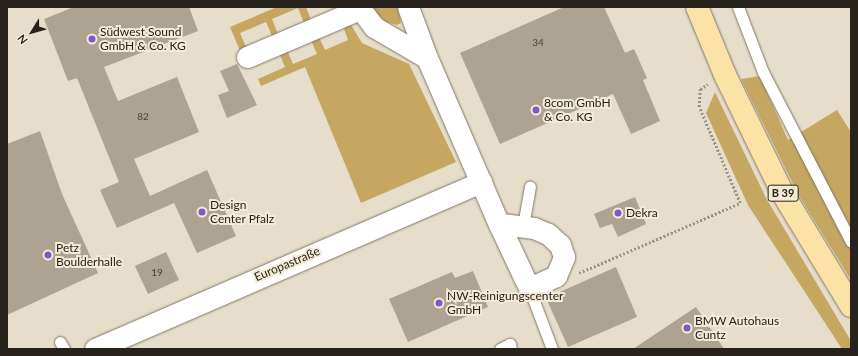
<!DOCTYPE html>
<meta charset="utf-8">
<style>
body{margin:0}
#map{position:relative;width:858px;height:356px;overflow:hidden;background:#e6ddca;font-family:Lato,sans-serif}
div>[style]{position:absolute}
.green>*{inset:0;background:#c6a762}
.building>*{inset:0;background:#aca391}
.path>*{height:2.5px;margin-top:-1.25px;transform-origin:0;background:repeating-linear-gradient(90deg,#9a9385 0 2px,transparent 0 4px)}
.roads{filter:drop-shadow(0 0 1px #807867) drop-shadow(0 0 1px #807867)}
.lane>*{height:11px;margin:-5.5px;padding:0 5.5px;transform-origin:5.5px;border-radius:5.5px;background:#fff}
.street>*{height:21px;margin:-10.5px;padding:0 10.5px;transform-origin:10.5px;border-radius:10.5px;background:#fff}
.primary>*{height:22px;margin:-11px;padding:0 11px;transform-origin:11px;border-radius:11px;background:#fbe2a7}
.dots>*{width:11px;height:11px;translate:-50% -50%;box-sizing:border-box;border:2px solid #f4ebd7;border-radius:50%}
span{translate:-50% -50%;white-space:nowrap;text-align:center;line-height:1.15;-webkit-text-stroke:4px #f4ebd7;paint-order:stroke}
.number-label{font-size:10px;color:#484339}
.number-label span{-webkit-text-stroke-width:0}
.shield-label span{padding:1px 3px;background:#f4ebd7;border:1px solid;border-radius:3px;-webkit-text-stroke-width:0}
.shield-label{font-size:11px;color:#27231c;font-weight:700}
.poi-label{font-size:12px;color:#27231c}
.left{translate:0 -50%;text-align:left}
.street-label{font-size:12px;color:#27231c}
.frame{position:absolute;inset:0;border:8px solid #27231c;pointer-events:none}
.north{position:absolute;left:12px;top:12px;width:40px;height:40px;-webkit-text-stroke:3px #f4ebd7;paint-order:stroke;rotate:233deg;font-size:11px;font-weight:700;line-height:16px;text-align:center;color:#27231c}
.north::after{content:'';display:block;margin:auto;width:14px;height:18px;background:#27231c;clip-path:polygon(50% 0,100% 100%,50% 72%,0 100%)}
</style>
<div id="map">
<div class="green">
<i style="clip-path:polygon(277px 7px,306px 7px,311px 20px,304px 23px,298px 8px,272px 19px,278px 34px,272px 36px,266px 22px,240px 33px,246px 47px,243px 58px,230px 27px)"></i>
<i style="clip-path:polygon(370px 7px,398px 7px,401px 23px,397px 25px,386px 22px)"></i>
<i style="clip-path:polygon(350px 23px,362px 43px,409px 64px,456px 162px,361px 203px,305px 67px,261px 86px,258px 79px,285px 67px,279px 53px,287px 50px,293px 64px,317px 54px,311px 40px,319px 37px,325px 50px,348px 40px,343px 26px)"></i>
<i style="clip-path:polygon(760px 76px,788px 140px,837px 110px,851px 132px,851px 280px,798px 194px,741px 79px)"></i>
<i style="clip-path:polygon(715px 92px,766px 198px,851px 341px,851px 349px,842px 349px,748px 205px,706px 113px)"></i>
</div>
<div class="building">
<i style="clip-path:polygon(74px 7px,189px 7px,198px 31px,104px 67px,118px 101px,177px 77px,199px 132px,134px 159px,150px 196px,207px 170px,236px 236px,197px 253px,174px 203px,117px 228px,100px 190px,119px 182px,77px 78px,68px 81px,44px 19px)"></i>
<i style="clip-path:polygon(564px 7px,604px 7px,625px 53px,634px 49px,647px 78px,643px 80px,660px 121px,631px 134px,613px 94px,500px 144px,460px 53px)"></i>
<i style="clip-path:polygon(237px 64px,257px 105px,227px 118px,218px 95px,229px 91px,220px 71px)"></i>
<i style="clip-path:polygon(40px 131px,62px 194px,98px 273px,7px 315px,7px 144px)"></i>
<i style="clip-path:polygon(635px 197px,646px 224px,618px 237px,612px 224px,600px 228px,594px 214px)"></i>
<i style="clip-path:polygon(166px 252px,179px 280px,148px 294px,135px 266px)"></i>
<i style="clip-path:polygon(616px 267px,637px 317px,568px 347px,546px 298px)"></i>
<i style="clip-path:polygon(473px 271px,488px 307px,408px 342px,389px 299px,452px 272px,455px 278px)"></i>
<i style="clip-path:polygon(696px 307px,724px 349px,633px 349px)"></i>
</div>
<div class="path">
<i style="left:579px;top:273px;width:176px;rotate:-23.5deg"></i>
<i style="left:740px;top:203px;width:104px;rotate:-113.1deg"></i>
<i style="left:699px;top:107px;width:18px;rotate:-87deg"></i>
<i style="left:700px;top:89px;width:9px;rotate:-32deg"></i>
</div>
<div class="roads">
<div class="lane">
<i style="left:738px;top:7px;width:70px;rotate:69deg"></i>
<i style="left:763px;top:72px;width:191px;rotate:62.6deg"></i>
<i style="left:523px;top:226px;width:40px;rotate:-80deg"></i>
<i style="left:529px;top:288px;width:65px;rotate:69.3deg"></i>
<i style="left:60px;top:342px;width:8px;rotate:60deg"></i>
<i style="left:500px;top:349px;width:11px;rotate:-27deg"></i>
<i style="left:510px;top:344px;width:5px;rotate:79deg"></i>
</div>
<div class="street">
<i style="left:359px;top:7px;width:25px;rotate:53deg"></i>
<i style="left:374px;top:27px;width:61px;rotate:30.3deg"></i>
<i style="left:408px;top:7px;width:54px;rotate:69.6deg"></i>
<i style="left:427px;top:58px;width:181px;rotate:66.6deg"></i>
<i style="left:499px;top:224px;width:71px;rotate:64.9deg"></i>
<i style="left:529px;top:288px;width:30px;rotate:-24deg"></i>
<i style="left:556px;top:276px;width:21px;rotate:-67deg"></i>
<i style="left:564px;top:257px;width:13px;rotate:-108deg"></i>
<i style="left:560px;top:245px;width:16px;rotate:-137deg"></i>
<i style="left:548px;top:234px;width:15px;rotate:-157deg"></i>
<i style="left:534px;top:228px;width:35px;rotate:-173deg"></i>
<i style="left:247px;top:57px;width:123px;rotate:-23deg"></i>
<i style="left:95px;top:349px;width:421px;rotate:-23.4deg"></i>
</div>
<div class="primary">
<i style="left:697px;top:7px;width:74px;rotate:67.6deg"></i>
<i style="left:725px;top:75px;width:132px;rotate:64deg"></i>
<i style="left:783px;top:194px;width:131px;rotate:58.7deg"></i>
</div>
</div>
<div class="dots">
<i style="left:92px;top:39px;background:#8157d0"></i>
<i style="left:536px;top:110px;background:#8157d0"></i>
<i style="left:202px;top:212px;background:#8157d0"></i>
<i style="left:618px;top:213px;background:#8157d0"></i>
<i style="left:48px;top:255px;background:#8157d0"></i>
<i style="left:439px;top:303px;background:#8157d0"></i>
<i style="left:687px;top:328px;background:#8157d0"></i>
</div>
<div class="number-label">
<span style="left:538px;top:43px">34</span>
<span style="left:143px;top:117px">82</span>
<span style="left:157px;top:273px">19</span>
</div>
<div class="shield-label">
<span style="left:783px;top:193px">B 39</span>
</div>
<div class="poi-label">
<span class="left" style="left:100px;top:39px">Südwest Sound<br>GmbH &amp; Co. KG</span>
<span class="left" style="left:544px;top:110px">8com GmbH<br>&amp; Co. KG</span>
<span class="left" style="left:210px;top:212px">Design<br>Center Pfalz</span>
<span class="left" style="left:626px;top:213px">Dekra</span>
<span class="left" style="left:56px;top:255px">Petz<br>Boulderhalle</span>
<span class="left" style="left:447px;top:303px">NW-Reinigungscenter<br>GmbH</span>
<span class="left" style="left:695px;top:328px">BMW Autohaus<br>Cuntz</span>
</div>
<div class="street-label">
<span style="left:287px;top:264px;rotate:-23deg">Europastraße</span>
</div>
<div class="frame"></div>
<div class="north">N</div>
</div>
